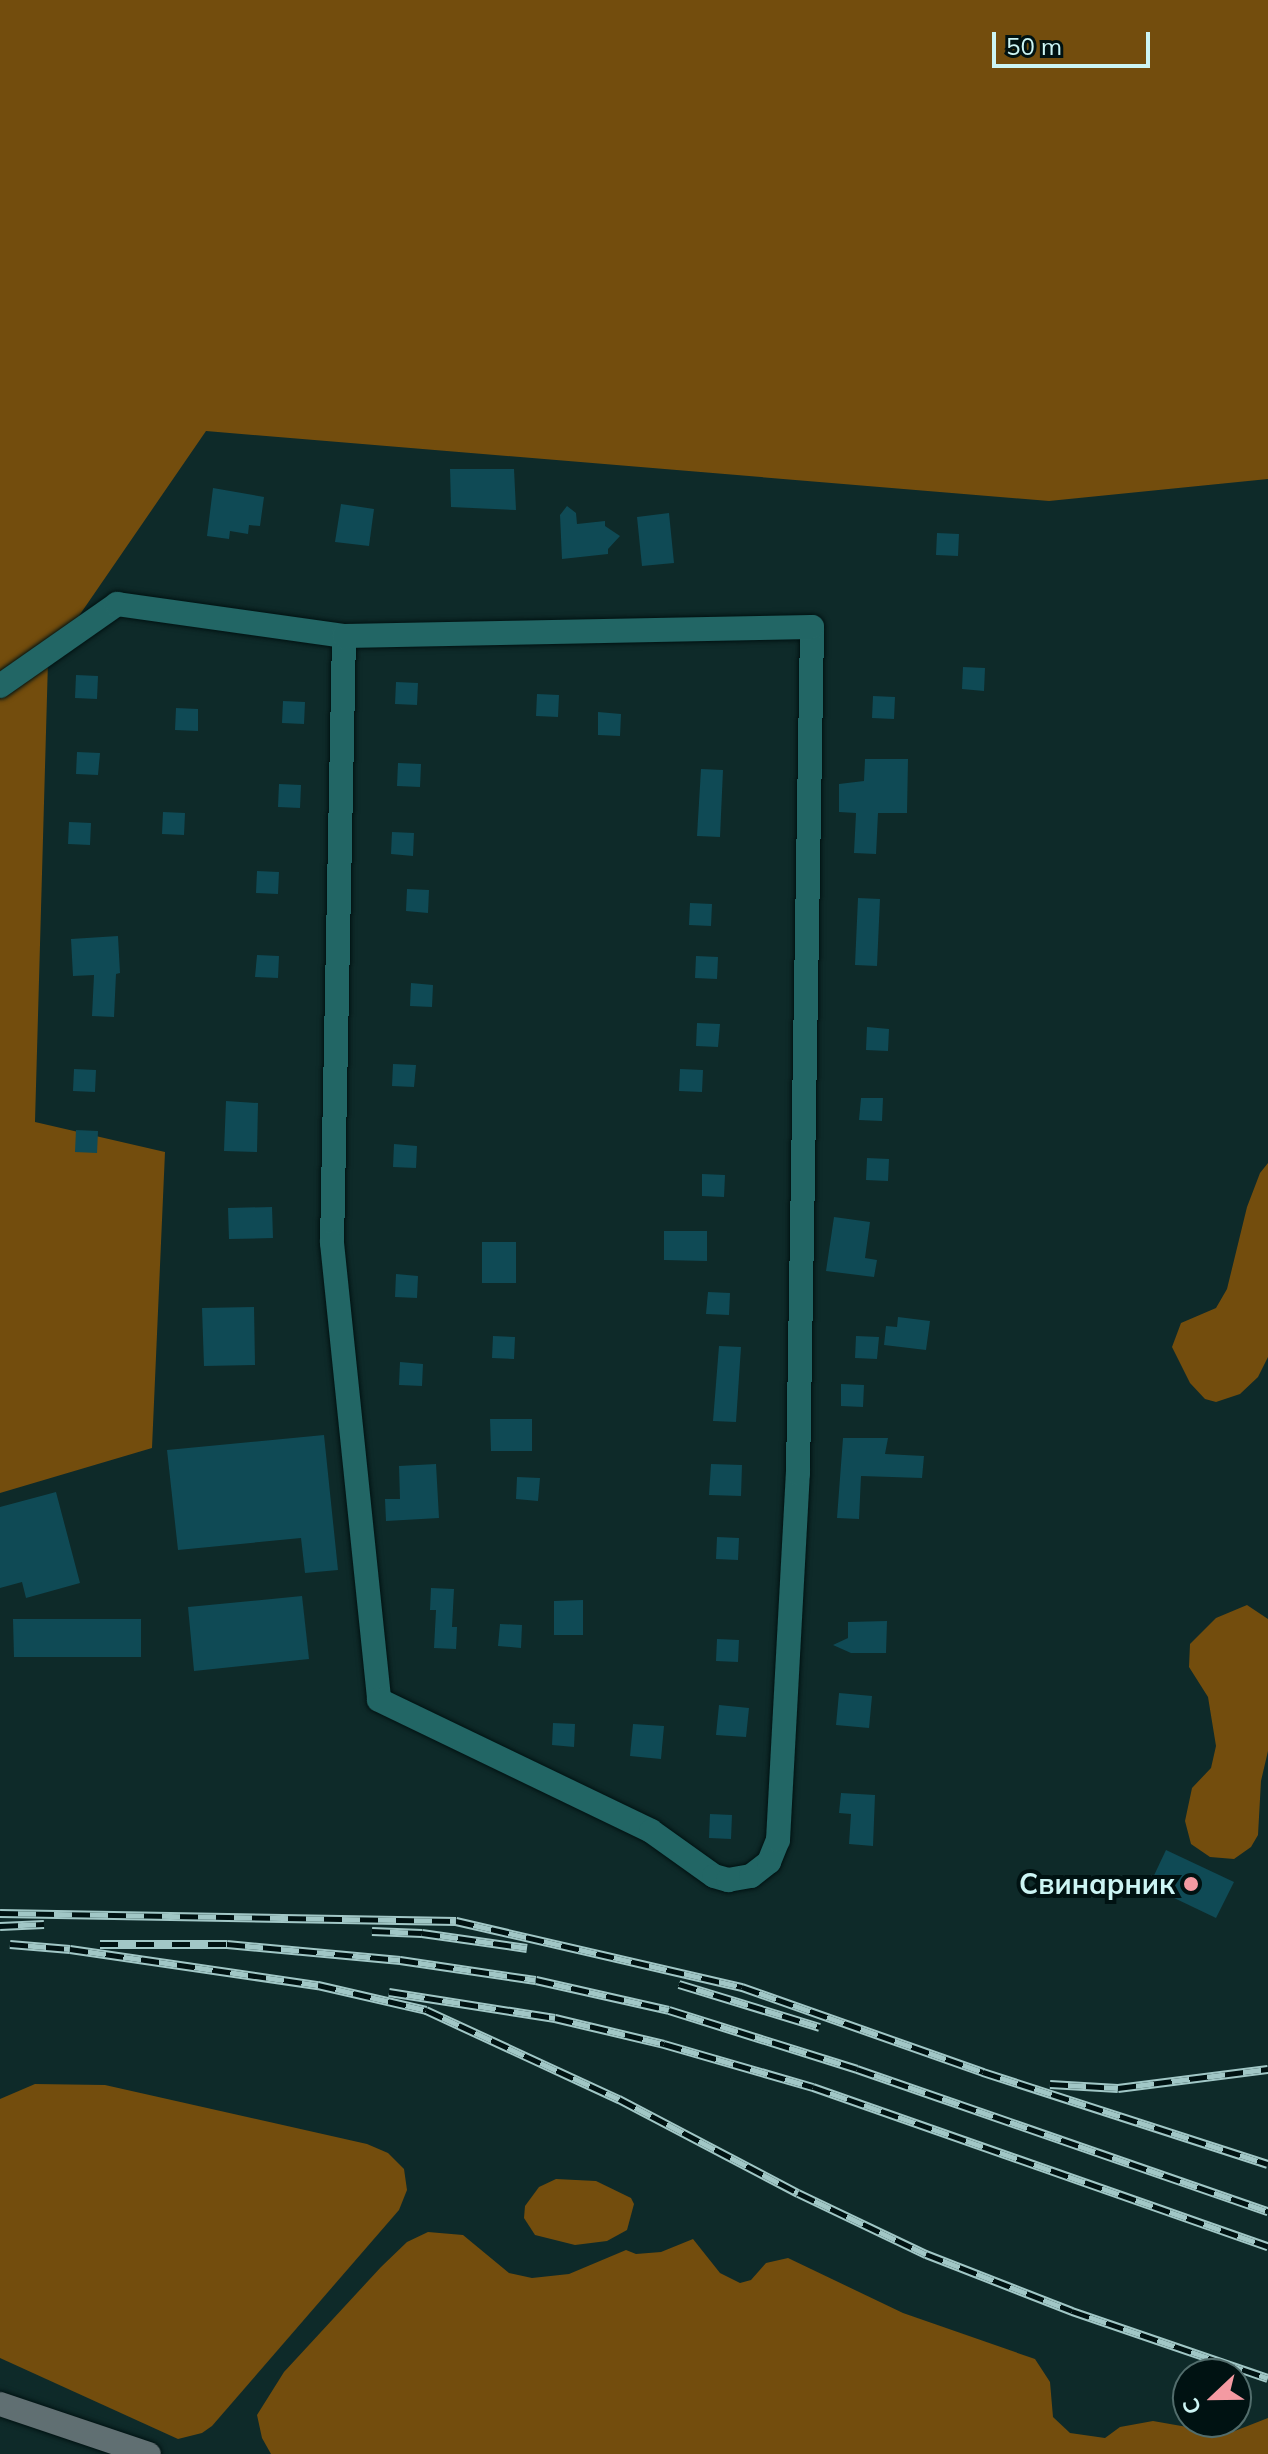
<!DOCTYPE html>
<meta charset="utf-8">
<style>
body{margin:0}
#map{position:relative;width:1268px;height:2454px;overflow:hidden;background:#0e2a29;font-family:Mulish,sans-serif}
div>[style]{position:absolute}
.forest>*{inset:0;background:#734d0d}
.building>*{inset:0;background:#0f4a55}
.roads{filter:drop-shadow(0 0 2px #001212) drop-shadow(0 0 2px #001212)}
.street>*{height:24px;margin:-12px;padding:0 12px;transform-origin:12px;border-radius:12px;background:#226665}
.secondary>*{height:24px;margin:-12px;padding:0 12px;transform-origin:12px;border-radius:12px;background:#606f72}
.rail>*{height:9px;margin-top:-4.5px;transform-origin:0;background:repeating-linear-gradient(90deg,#001212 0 18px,#a1c7c6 0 36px);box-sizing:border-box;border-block:2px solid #a1c7c6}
.dots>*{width:22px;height:22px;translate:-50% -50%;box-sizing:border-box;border:4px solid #001212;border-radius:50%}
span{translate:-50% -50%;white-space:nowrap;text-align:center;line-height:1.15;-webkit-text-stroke:8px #001212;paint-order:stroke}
.poi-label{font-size:28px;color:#ccf5f4;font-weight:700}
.right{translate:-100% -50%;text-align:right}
.north{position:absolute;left:1172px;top:2358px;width:80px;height:80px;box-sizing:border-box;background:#001212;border:2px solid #526d6c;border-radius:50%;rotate:248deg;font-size:22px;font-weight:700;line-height:32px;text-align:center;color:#ccf5f4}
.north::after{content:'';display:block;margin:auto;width:28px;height:36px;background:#f49aa2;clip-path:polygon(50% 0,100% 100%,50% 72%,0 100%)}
.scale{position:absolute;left:992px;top:32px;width:158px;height:36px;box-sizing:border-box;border:4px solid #ccf5f4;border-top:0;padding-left:10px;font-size:24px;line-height:28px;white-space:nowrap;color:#ccf5f4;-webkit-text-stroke:6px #001212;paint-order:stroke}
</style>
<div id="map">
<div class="forest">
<i style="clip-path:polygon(0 0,1268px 0,1268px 479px,1049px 501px,206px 431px,48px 661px,35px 1122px,165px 1152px,152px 1448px,0 1493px)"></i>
<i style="clip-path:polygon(1268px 1163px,1268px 1357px,1258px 1377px,1240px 1394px,1216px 1402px,1205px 1399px,1190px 1383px,1172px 1347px,1181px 1323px,1216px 1308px,1227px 1289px,1247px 1207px,1260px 1173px)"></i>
<i style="clip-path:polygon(1247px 1605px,1268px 1619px,1268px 1751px,1261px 1781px,1258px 1835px,1251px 1847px,1234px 1859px,1210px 1857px,1191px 1844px,1185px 1821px,1192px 1788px,1211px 1768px,1216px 1746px,1208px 1697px,1189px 1667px,1190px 1644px,1216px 1618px)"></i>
<i style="clip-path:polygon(35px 2084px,105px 2085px,367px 2144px,388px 2153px,404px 2169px,407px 2190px,399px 2210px,212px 2426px,202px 2433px,178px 2439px,0 2358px,0 2099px)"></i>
<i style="clip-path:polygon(556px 2179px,596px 2181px,631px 2198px,634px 2204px,627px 2230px,607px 2241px,575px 2245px,535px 2235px,524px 2218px,525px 2206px,539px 2187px)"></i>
<i style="clip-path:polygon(428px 2232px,463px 2235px,509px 2273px,532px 2278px,569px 2274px,626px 2250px,636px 2254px,661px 2252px,693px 2239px,720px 2273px,740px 2283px,751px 2280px,766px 2263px,788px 2258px,903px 2313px,1035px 2359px,1050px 2382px,1053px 2417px,1070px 2433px,1105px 2438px,1120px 2427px,1153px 2421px,1227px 2434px,1268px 2418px,1268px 2454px,271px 2454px,262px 2438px,257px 2415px,284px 2372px,381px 2267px,407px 2242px)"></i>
</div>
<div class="building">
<i style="clip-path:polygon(450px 469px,514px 469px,516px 510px,451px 507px)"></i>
<i style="clip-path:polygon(213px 488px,264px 497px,260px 526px,249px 525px,248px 534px,230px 531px,229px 539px,207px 536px)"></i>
<i style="clip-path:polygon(341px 504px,374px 509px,369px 546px,335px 542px)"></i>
<i style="clip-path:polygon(567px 506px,576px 513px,577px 524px,605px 521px,605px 526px,620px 536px,608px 549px,608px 554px,562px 559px,560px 515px)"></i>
<i style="clip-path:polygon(669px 513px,674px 563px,642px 566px,637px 517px)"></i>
<i style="clip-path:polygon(937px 533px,959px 534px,958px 556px,936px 555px)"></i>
<i style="clip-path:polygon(963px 667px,985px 668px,984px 691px,962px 689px)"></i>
<i style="clip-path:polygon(76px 675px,98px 676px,97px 699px,75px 698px)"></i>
<i style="clip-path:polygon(396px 682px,418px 683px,417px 705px,395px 704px)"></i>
<i style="clip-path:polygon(537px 694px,559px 695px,558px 717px,536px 716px)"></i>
<i style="clip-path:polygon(873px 696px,895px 697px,894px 719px,872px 718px)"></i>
<i style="clip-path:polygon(283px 701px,305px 702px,304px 724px,282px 723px)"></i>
<i style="clip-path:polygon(176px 708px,198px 709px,198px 731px,175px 730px)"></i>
<i style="clip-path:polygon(598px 712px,621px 714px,620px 736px,598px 735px)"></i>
<i style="clip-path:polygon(77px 752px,100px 753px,98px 775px,76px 774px)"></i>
<i style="clip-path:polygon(865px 759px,908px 759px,907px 813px,878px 813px,876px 854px,854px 853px,856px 813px,839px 812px,839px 784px,864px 781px)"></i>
<i style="clip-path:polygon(398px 763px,421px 764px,420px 787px,397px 786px)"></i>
<i style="clip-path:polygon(701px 769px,723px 770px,720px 837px,697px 836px)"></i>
<i style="clip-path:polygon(279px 784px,301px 785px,300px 808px,278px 807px)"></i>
<i style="clip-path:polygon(163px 812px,185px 813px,184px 835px,162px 834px)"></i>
<i style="clip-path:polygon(69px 822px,91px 823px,90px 845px,68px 844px)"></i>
<i style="clip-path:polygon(392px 832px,414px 833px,413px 856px,391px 854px)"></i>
<i style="clip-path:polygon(257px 871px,279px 872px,278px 894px,256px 893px)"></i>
<i style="clip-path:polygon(407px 889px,429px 890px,428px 913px,406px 911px)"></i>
<i style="clip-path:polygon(858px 898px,880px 899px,877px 966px,855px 965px)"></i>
<i style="clip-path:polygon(690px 903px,712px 904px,711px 926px,689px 925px)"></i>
<i style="clip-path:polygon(118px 936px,120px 973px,116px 974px,114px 1017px,92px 1016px,94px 975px,73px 976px,71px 939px)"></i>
<i style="clip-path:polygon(257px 955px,279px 956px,278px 978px,255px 977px)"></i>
<i style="clip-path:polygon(696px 956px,718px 957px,717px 979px,695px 978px)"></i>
<i style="clip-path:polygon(411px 983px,433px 985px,432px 1007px,410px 1006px)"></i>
<i style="clip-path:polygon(697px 1023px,720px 1024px,718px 1047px,696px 1046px)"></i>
<i style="clip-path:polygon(867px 1027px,889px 1029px,888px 1051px,866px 1050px)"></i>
<i style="clip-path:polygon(393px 1064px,416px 1065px,414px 1087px,392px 1086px)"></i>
<i style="clip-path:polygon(74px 1069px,96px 1070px,95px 1092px,73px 1091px)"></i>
<i style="clip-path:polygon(680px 1069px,703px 1070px,702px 1092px,679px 1091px)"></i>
<i style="clip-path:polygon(861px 1098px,883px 1098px,882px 1121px,859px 1120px)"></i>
<i style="clip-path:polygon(226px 1101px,258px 1103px,257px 1152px,224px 1151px)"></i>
<i style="clip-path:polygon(76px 1130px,98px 1131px,97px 1153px,75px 1152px)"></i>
<i style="clip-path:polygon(394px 1144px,417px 1146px,416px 1168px,393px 1167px)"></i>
<i style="clip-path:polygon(867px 1158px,889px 1159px,888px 1181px,866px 1180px)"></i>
<i style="clip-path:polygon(702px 1174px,725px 1175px,724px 1197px,702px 1196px)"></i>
<i style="clip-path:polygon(272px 1207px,273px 1238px,229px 1239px,228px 1208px)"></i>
<i style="clip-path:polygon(834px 1217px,870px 1222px,865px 1258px,877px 1260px,874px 1277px,826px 1271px)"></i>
<i style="clip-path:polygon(664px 1231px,707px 1231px,707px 1261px,664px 1260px)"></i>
<i style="clip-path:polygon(482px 1242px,516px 1242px,516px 1283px,482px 1283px)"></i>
<i style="clip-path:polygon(396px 1274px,418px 1276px,417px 1298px,395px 1297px)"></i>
<i style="clip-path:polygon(708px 1292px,730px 1293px,729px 1315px,706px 1314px)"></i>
<i style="clip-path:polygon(254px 1307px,255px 1365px,204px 1366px,202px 1308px)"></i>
<i style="clip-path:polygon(898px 1317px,930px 1321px,926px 1350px,884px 1345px,886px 1326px,897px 1327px)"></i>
<i style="clip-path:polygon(493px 1336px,515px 1337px,514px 1359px,492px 1358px)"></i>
<i style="clip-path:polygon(856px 1336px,879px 1337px,877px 1359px,855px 1358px)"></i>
<i style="clip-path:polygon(719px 1346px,741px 1347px,736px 1422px,713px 1421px)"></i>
<i style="clip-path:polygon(400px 1362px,423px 1364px,422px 1386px,399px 1385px)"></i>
<i style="clip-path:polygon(841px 1384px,864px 1385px,863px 1407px,841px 1406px)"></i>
<i style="clip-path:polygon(490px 1419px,532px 1419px,532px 1451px,491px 1451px)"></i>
<i style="clip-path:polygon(324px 1435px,338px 1570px,305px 1573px,301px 1538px,178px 1550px,167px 1450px)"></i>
<i style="clip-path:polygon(843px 1438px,888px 1438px,885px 1454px,924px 1456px,922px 1478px,861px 1476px,859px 1519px,837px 1518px)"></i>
<i style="clip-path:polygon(436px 1464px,439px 1518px,386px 1521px,385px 1499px,400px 1499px,399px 1466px)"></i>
<i style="clip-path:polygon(711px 1464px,742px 1465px,741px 1496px,709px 1495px)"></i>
<i style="clip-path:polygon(517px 1477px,540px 1478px,538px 1501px,516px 1499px)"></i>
<i style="clip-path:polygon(56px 1492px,80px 1583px,26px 1598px,22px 1582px,0 1588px,0 1507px)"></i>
<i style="clip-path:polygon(717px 1537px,739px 1538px,738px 1560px,716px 1559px)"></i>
<i style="clip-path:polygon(431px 1588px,454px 1589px,452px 1627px,457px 1627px,456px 1649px,434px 1648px,436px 1610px,430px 1610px)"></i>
<i style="clip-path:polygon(302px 1596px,309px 1659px,194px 1671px,188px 1607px)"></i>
<i style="clip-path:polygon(583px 1600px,583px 1635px,554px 1635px,554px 1601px)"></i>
<i style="clip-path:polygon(13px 1619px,141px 1619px,141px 1657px,14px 1657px)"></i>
<i style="clip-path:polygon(887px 1621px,886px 1653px,851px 1653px,833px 1645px,848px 1638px,848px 1622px)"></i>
<i style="clip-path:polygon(500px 1624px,522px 1625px,521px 1648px,498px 1646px)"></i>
<i style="clip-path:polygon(717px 1639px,739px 1640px,738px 1662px,716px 1661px)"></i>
<i style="clip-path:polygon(839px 1693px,872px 1696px,869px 1728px,836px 1725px)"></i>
<i style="clip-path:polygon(719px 1705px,749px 1708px,746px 1737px,716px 1735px)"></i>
<i style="clip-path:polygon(553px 1723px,575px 1724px,574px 1747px,552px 1745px)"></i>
<i style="clip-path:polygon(633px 1724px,664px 1726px,661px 1759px,630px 1756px)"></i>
<i style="clip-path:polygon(841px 1793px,875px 1795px,873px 1846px,849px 1844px,851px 1814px,839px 1813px)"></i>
<i style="clip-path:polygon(710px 1814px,732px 1815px,731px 1839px,709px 1838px)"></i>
<i style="clip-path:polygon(1166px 1850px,1234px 1882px,1216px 1918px,1149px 1886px)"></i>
</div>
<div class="roads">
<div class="street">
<i style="left:0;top:686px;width:143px;rotate:-35deg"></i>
<i style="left:117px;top:604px;width:229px;rotate:8deg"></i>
<i style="left:344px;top:636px;width:607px;rotate:91.13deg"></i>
<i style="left:332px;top:1243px;width:459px;rotate:84.1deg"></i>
<i style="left:379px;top:1700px;width:302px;rotate:25.7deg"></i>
<i style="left:651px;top:1831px;width:77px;rotate:35.5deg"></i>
<i style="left:714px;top:1876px;width:15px;rotate:16deg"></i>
<i style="left:728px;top:1880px;width:23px;rotate:-10deg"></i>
<i style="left:751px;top:1876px;width:23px;rotate:-38deg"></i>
<i style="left:769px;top:1862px;width:24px;rotate:-68deg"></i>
<i style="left:778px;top:1840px;width:368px;rotate:-86.9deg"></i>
<i style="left:798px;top:1473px;width:846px;rotate:-89.05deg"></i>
<i style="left:812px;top:627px;width:468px;rotate:178.9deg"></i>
</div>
<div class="secondary">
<i style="left:0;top:2404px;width:157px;rotate:18.6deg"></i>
</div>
</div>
<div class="rail">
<i style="left:0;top:1913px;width:456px;rotate:1deg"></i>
<i style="left:456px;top:1921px;width:294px;rotate:13deg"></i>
<i style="left:742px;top:1987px;width:256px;rotate:19.4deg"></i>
<i style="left:983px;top:2072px;width:299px;rotate:17.9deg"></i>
<i style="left:0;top:1926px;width:44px;rotate:-2.6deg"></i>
<i style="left:372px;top:1931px;width:50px;rotate:2.3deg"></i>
<i style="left:422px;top:1933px;width:106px;rotate:8.1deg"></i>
<i style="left:10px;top:1944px;width:60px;rotate:4.8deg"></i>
<i style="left:70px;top:1949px;width:251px;rotate:8.3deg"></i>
<i style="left:318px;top:1985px;width:111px;rotate:13deg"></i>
<i style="left:426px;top:2010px;width:213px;rotate:24.8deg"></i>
<i style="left:619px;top:2099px;width:202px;rotate:27.7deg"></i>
<i style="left:798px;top:2193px;width:142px;rotate:25.5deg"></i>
<i style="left:926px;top:2254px;width:157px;rotate:21.3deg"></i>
<i style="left:1072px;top:2311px;width:207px;rotate:18.9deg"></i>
<i style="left:100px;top:1944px;width:127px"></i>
<i style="left:227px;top:1944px;width:174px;rotate:5.3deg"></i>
<i style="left:400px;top:1960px;width:137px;rotate:8.4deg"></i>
<i style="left:536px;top:1980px;width:136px;rotate:12.7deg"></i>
<i style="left:669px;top:2010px;width:197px;rotate:17.4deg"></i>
<i style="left:857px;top:2069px;width:435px;rotate:19.1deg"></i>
<i style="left:679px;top:1984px;width:147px;rotate:17deg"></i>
<i style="left:389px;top:1992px;width:168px;rotate:8.9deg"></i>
<i style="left:555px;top:2018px;width:112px;rotate:13.4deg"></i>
<i style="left:664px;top:2044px;width:155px;rotate:16.1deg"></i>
<i style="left:813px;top:2087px;width:482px;rotate:19.3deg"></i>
<i style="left:1050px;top:2084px;width:68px;rotate:3.4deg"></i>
<i style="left:1118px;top:2088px;width:151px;rotate:-7.2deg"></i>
</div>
<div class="dots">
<i style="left:1191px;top:1884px;background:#f49aa2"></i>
</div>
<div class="poi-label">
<span class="right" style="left:1175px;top:1884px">Свинарник</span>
</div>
<div class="north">С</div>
<div class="scale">50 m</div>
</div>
